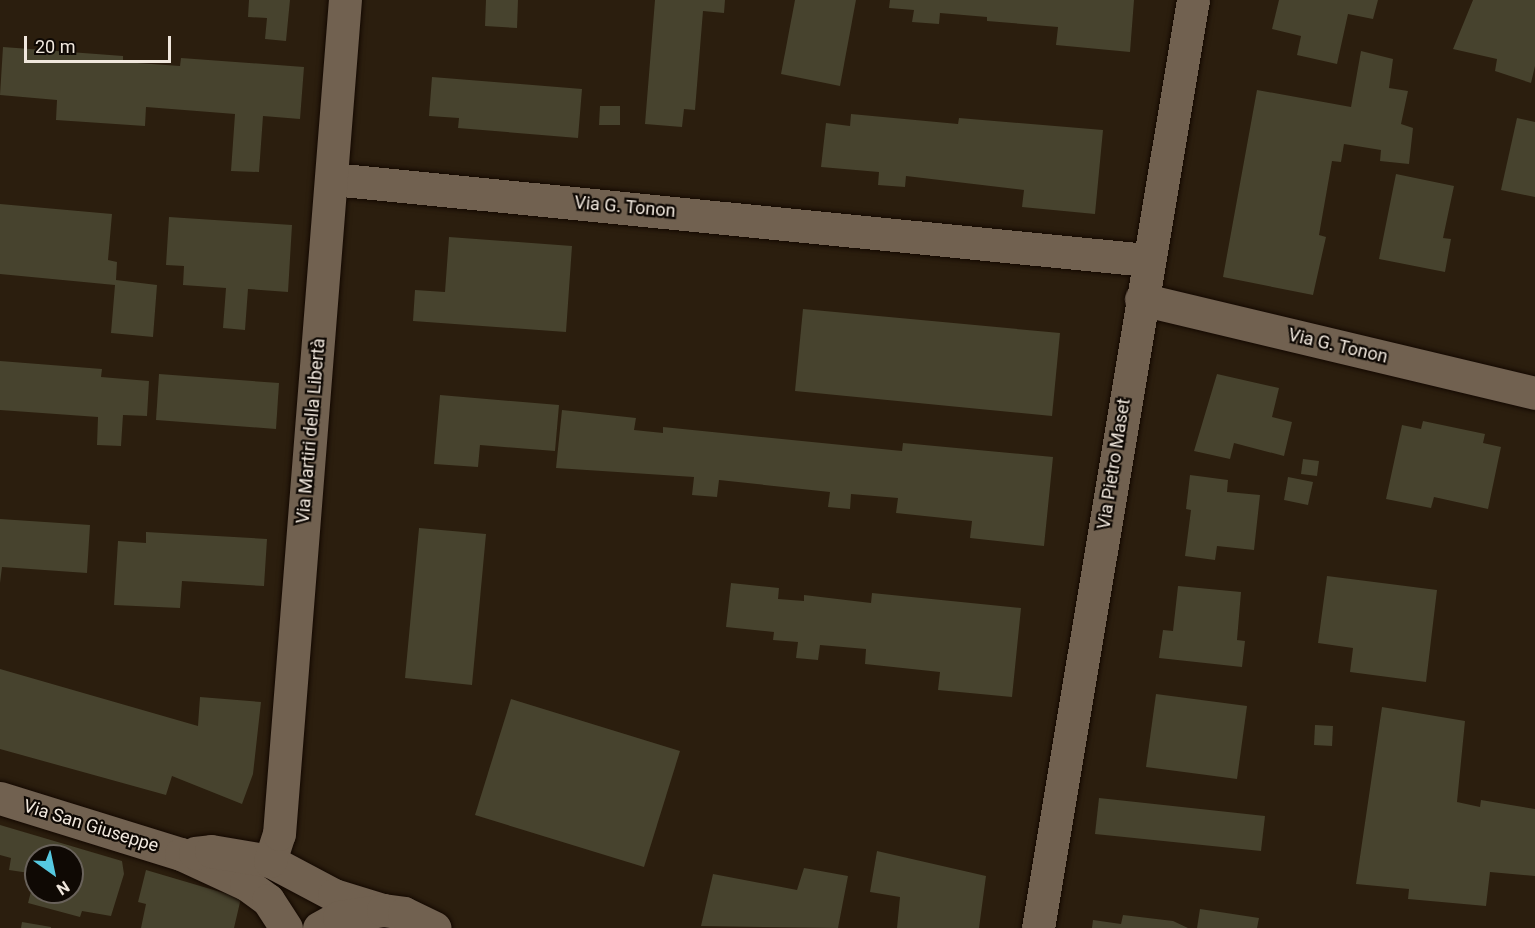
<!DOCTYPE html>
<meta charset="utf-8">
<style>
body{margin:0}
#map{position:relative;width:1535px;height:928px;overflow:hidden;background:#2b1e0e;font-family:Roboto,sans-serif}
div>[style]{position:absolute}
.building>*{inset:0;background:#47432e}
.roads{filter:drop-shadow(0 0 2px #130800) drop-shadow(0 0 2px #130800)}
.street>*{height:33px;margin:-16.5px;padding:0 16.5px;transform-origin:16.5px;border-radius:16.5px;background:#716150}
.secondary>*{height:33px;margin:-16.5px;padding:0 16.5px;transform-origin:16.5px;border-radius:16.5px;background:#716150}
span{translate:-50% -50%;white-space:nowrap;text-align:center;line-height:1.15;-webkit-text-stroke:4.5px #0f0904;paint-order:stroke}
.street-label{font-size:18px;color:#f0e7dd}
.north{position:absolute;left:24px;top:844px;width:60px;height:60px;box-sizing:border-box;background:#0f0904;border:2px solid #69625b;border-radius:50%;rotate:147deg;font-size:16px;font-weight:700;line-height:24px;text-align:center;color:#f0e7dd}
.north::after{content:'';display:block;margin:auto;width:21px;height:27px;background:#56c9e1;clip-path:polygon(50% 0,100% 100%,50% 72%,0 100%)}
.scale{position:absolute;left:24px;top:36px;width:147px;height:27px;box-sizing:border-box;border:3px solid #f0e7dd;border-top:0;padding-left:8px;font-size:18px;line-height:21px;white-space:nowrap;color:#f0e7dd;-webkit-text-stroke:4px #0f0904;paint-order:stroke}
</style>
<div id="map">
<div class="building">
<i style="clip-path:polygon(249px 0,290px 0,286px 41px,265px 39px,267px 18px,248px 17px)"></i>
<i style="clip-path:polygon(486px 0,518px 0,517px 28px,485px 26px)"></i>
<i style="clip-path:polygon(655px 0,725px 0,724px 13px,703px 11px,695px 110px,684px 109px,682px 127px,645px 124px)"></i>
<i style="clip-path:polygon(795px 0,856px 0,840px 86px,781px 74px)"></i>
<i style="clip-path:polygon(890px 0,1134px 0,1130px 52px,1056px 45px,1058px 27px,987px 21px,987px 17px,940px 13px,939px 24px,912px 22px,914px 10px,889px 8px)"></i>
<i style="clip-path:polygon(1279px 0,1378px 0,1373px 19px,1348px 14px,1337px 64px,1297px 55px,1301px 36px,1272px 29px)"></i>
<i style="clip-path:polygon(1473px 0,1535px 0,1535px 66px,1531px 83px,1495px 71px,1497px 59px,1453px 49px)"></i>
<i style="clip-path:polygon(3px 47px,123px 56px,123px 62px,180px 66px,181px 58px,304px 67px,300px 119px,263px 116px,259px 172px,231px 171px,235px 114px,146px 107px,145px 126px,56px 120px,57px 100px,0 95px)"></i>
<i style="clip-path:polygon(1361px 51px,1393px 59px,1389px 88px,1408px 91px,1401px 124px,1413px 128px,1409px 164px,1380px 161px,1381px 150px,1344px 144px,1341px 162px,1332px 161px,1319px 235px,1326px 237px,1313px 295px,1223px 277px,1257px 90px,1351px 107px)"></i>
<i style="clip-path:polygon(432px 77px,582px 89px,578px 138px,458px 128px,459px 118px,429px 116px)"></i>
<i style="clip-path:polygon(600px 106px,620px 106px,620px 125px,599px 125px)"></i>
<i style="clip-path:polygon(851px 114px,958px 124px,959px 118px,1103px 130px,1095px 214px,1022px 207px,1024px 190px,906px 176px,905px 187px,878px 185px,879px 172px,821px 167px,826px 123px,850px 126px)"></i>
<i style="clip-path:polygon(1517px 118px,1535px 122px,1535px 197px,1501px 190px)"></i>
<i style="clip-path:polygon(1396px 174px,1454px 186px,1443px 238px,1451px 239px,1445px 272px,1379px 259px)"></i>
<i style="clip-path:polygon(0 204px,112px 214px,108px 260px,117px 262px,116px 280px,157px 285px,153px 337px,111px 333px,115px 285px,0 274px)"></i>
<i style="clip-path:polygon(169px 217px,292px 225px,288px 292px,248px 289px,245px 330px,223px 328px,226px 288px,183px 285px,184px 266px,166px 265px)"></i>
<i style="clip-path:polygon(449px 237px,572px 246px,566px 332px,413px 321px,415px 290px,445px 292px)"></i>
<i style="clip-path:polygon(803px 309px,1060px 333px,1052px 416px,795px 391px)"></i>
<i style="clip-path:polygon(0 361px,102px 369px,101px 377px,149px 381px,147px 416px,123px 415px,121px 446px,97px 445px,98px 417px,0 410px)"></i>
<i style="clip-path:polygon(159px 374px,279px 383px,276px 429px,156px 420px)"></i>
<i style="clip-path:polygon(1217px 374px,1279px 388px,1272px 417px,1292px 422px,1284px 456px,1234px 443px,1230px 459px,1194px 451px)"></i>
<i style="clip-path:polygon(440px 395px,559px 405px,555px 451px,480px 445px,478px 467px,434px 464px)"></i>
<i style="clip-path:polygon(562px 410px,636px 418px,634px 430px,663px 433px,663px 427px,902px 451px,903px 443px,1053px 457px,1044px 546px,970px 538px,972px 521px,896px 513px,898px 498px,851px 494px,850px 509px,828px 507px,830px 492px,719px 480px,717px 497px,692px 495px,694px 477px,556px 468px)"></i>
<i style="clip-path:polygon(1423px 421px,1485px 434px,1483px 443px,1501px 447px,1488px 509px,1434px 497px,1431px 508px,1386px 499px,1402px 425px,1421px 429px)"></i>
<i style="clip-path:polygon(1303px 459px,1319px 461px,1317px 476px,1301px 474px)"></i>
<i style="clip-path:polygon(1190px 475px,1228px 480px,1227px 492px,1260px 495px,1254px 550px,1217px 546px,1215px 560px,1185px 556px,1191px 510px,1186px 509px)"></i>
<i style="clip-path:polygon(1288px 477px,1313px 482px,1308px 505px,1284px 500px)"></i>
<i style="clip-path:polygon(0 519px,90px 525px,87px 573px,2px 567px,0 583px)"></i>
<i style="clip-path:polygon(419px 528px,486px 534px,472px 685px,405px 678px)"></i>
<i style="clip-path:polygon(146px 532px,267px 539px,264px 586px,182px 581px,180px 608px,114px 605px,118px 541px,146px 543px)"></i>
<i style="clip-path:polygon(1327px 576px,1437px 590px,1426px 682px,1350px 672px,1353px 648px,1318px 643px)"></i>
<i style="clip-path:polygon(731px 583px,779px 588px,778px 599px,804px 601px,804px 595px,871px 603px,872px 593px,1021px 608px,1012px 697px,938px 690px,940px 672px,865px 664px,866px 649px,820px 645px,818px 660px,796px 658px,798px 642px,773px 640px,774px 632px,726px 627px)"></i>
<i style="clip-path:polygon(1178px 586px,1241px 592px,1237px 640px,1245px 641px,1242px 667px,1159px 658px,1163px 630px,1173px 631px)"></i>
<i style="clip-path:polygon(0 669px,198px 726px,200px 697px,261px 702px,253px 774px,242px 804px,172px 776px,166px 795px,0 749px)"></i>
<i style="clip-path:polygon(1156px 694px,1247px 706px,1237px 779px,1146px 767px)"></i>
<i style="clip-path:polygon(511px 699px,680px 751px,644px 867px,475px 815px)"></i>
<i style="clip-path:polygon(1382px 707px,1465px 721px,1457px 802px,1480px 807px,1481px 800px,1535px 809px,1535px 876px,1490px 872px,1486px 906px,1408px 899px,1409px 889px,1356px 884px)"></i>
<i style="clip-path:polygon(1315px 725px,1333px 726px,1332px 746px,1314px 745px)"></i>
<i style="clip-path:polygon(1099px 798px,1265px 816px,1261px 851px,1095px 834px)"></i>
<i style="clip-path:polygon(0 825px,122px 861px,124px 874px,111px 916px,82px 911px,80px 917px,28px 903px,35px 876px,36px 892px,72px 892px,72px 856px,36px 856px,36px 874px,9px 870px,11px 858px,0 855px)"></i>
<i style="clip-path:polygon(877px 851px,986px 876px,979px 928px,897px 928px,900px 897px,870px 892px)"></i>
<i style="clip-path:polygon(804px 868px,848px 876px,838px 928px,701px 926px,713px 874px,797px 890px)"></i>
<i style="clip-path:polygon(146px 870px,241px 898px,234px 928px,141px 928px,146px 904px,138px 902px)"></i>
<i style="clip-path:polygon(1200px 909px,1259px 918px,1257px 928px,1197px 928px)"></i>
<i style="clip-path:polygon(1123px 915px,1173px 921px,1188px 928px,1092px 928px,1093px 920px,1121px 924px)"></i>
<i style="clip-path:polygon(22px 922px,51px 927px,51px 928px,21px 928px)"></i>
</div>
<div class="roads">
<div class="street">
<i style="left:332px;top:179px;width:819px;rotate:5.68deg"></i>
<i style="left:1141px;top:299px;width:405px;rotate:13.4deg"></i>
<i style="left:0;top:798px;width:189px;rotate:17.2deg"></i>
<i style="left:181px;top:854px;width:72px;rotate:24.8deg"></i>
<i style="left:246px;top:884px;width:27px;rotate:36deg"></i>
<i style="left:268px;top:900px;width:33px;rotate:57deg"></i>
<i style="left:195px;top:853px;width:16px;rotate:-7deg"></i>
<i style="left:211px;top:851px;width:60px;rotate:9.6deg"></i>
<i style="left:270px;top:861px;width:72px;rotate:28deg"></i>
<i style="left:334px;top:895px;width:51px;rotate:17deg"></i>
<i style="left:270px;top:861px;width:28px;rotate:-72deg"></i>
<i style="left:279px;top:834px;width:837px;rotate:-85.48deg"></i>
<i style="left:1038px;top:928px;width:941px;rotate:-80.52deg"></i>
</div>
<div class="secondary">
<i style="left:319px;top:928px;width:23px;rotate:-29deg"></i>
<i style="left:339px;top:917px;width:45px;rotate:-9deg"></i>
<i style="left:383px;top:910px;width:21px;rotate:8deg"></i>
<i style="left:404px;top:913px;width:34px;rotate:26deg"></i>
</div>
</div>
<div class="street-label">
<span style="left:625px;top:207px;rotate:5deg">Via G. Tonon</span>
<span style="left:1338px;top:346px;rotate:13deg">Via G. Tonon</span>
<span style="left:311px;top:431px;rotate:-85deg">Via Martiri della Libertà</span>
<span style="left:1114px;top:464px;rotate:-81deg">Via Pietro Maset</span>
<span style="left:91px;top:826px;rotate:17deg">Via San Giuseppe</span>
</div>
<div class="north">N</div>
<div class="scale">20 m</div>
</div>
